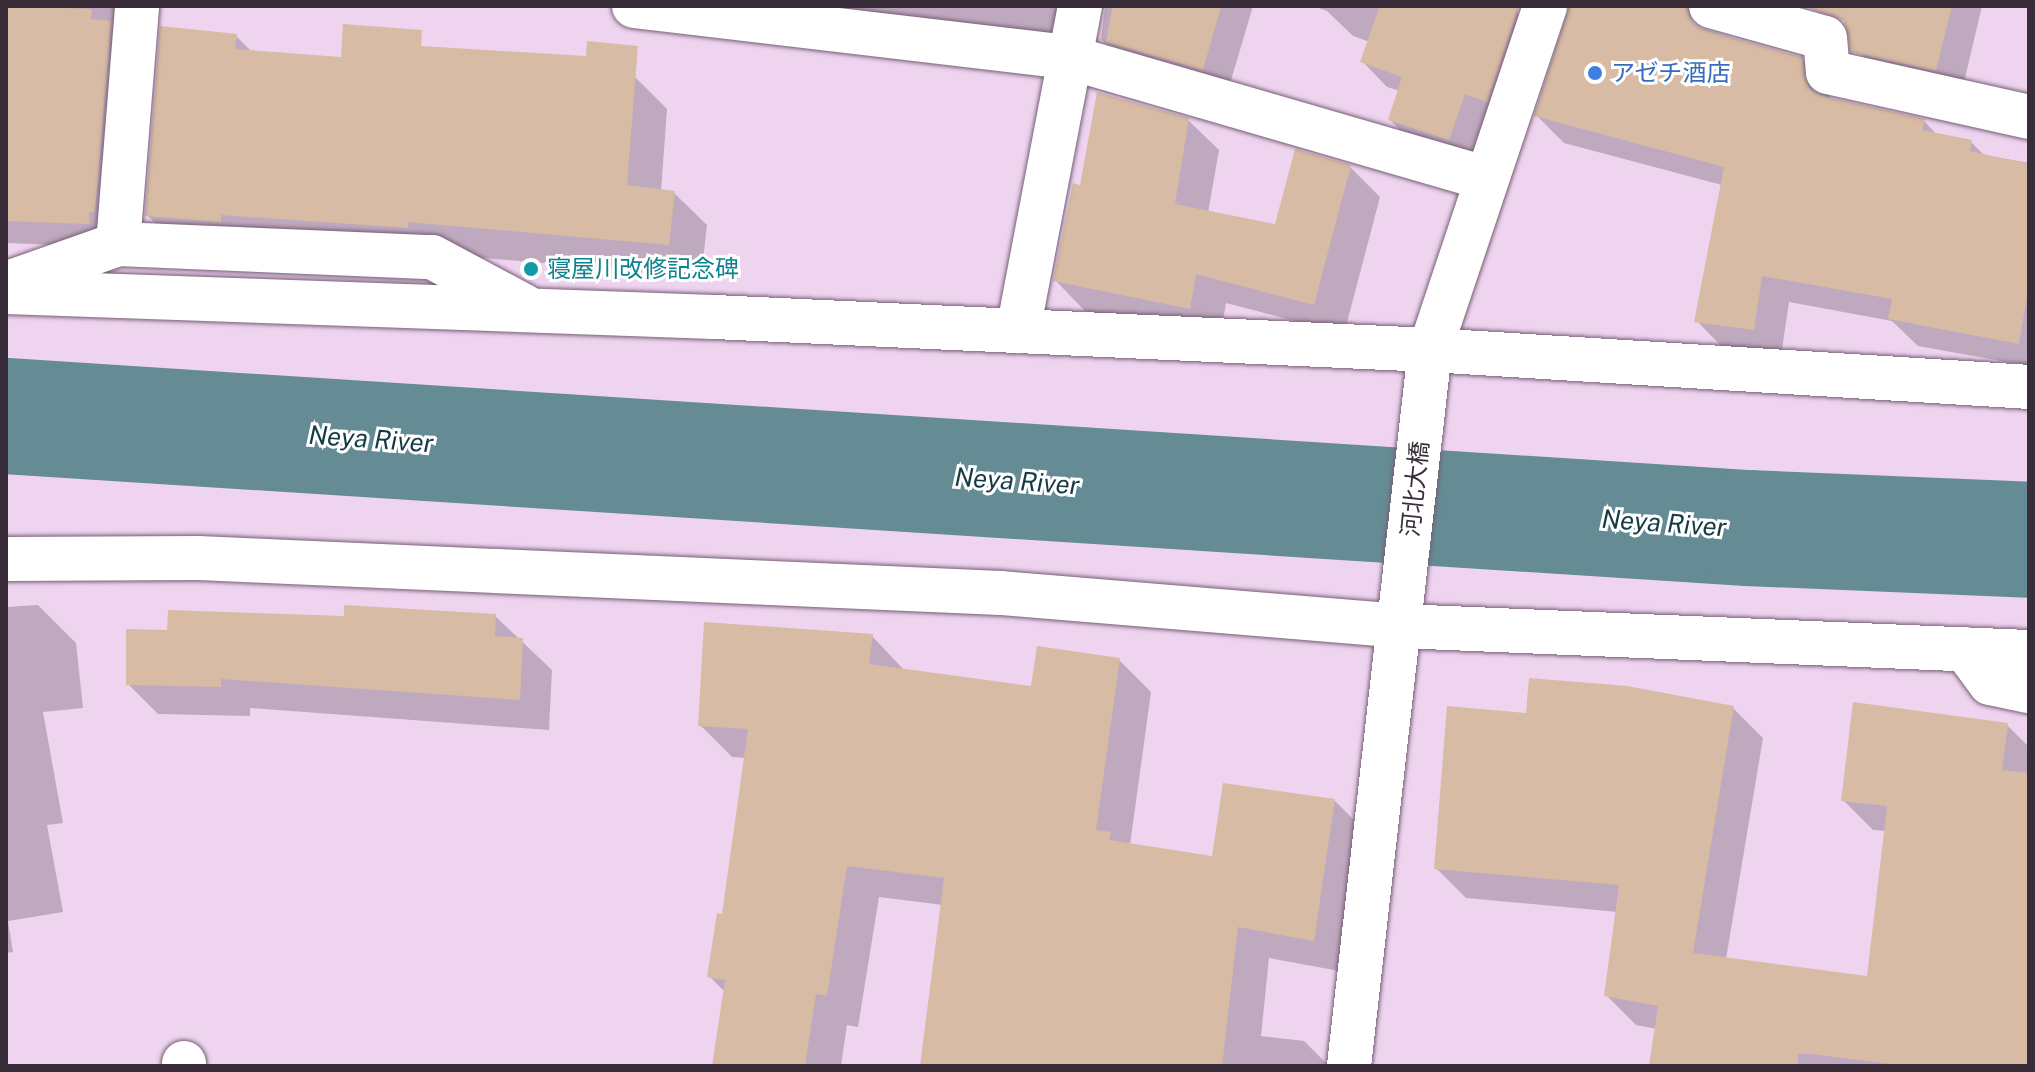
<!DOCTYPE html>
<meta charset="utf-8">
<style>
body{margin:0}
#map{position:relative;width:2035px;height:1072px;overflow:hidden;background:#efd4ef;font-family:"Public Sans","Noto Sans JP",sans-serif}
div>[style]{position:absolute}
.shadow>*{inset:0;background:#0003}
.river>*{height:116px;margin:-58px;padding:0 58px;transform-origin:58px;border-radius:58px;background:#658c95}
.building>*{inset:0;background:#d8bba4}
.roads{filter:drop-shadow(0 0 2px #765f76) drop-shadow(0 0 2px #765f76)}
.minor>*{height:44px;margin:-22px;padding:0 22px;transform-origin:22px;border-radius:22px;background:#fff}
.dots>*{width:22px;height:22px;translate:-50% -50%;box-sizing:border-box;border:4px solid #fff;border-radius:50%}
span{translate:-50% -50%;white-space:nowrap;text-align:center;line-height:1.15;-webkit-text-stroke:6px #fff;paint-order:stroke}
.shop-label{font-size:24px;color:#366cbe}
.left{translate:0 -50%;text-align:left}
.culture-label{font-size:24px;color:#0d838f}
.street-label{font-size:24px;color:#382d38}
.water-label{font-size:26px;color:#153c43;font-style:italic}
.frame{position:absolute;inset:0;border:8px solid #382d38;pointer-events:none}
</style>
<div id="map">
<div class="shadow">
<i style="clip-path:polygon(6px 6px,116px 6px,111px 247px,6px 243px)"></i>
<i style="clip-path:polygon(833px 6px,1253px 6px,1227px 94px,1126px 64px,1101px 39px,1105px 8px,1085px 15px,1075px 50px,852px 25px)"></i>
<i style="clip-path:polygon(1313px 6px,1501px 6px,1516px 11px,1541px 36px,1474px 164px,1415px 145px,1390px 120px,1400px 91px,1387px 87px,1363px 62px,1370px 42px,1353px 36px,1327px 11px)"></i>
<i style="clip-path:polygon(1571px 6px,1694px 26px,1801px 59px,1828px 87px,1831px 100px,1924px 121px,1938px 136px,1971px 142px,1984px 155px,2029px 163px,2029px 366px,1918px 346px,1892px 321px,1789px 302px,1781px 356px,1724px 349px,1697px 321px,1722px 185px,1564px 143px,1537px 116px)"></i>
<i style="clip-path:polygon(1844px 6px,1982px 6px,1961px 95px,1884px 77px,1859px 52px)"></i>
<i style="clip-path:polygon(236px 36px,252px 52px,634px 76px,667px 109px,661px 191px,674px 193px,707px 225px,701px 277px,440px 254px,180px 248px,147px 215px)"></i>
<i style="clip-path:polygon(1188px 120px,1219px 150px,1208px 213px,1276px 226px,1350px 167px,1380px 197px,1344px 334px,1226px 303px,1220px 338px,1085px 311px,1055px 280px,1081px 187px)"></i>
<i style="clip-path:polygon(38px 605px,76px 643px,83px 708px,43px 712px,63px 823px,47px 825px,63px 912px,8px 921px,13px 952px,6px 953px,6px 607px)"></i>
<i style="clip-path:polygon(495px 616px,552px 670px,549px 730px,250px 708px,250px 716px,158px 714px,128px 684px,169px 632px,346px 618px)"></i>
<i style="clip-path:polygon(872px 636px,904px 670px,1033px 688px,1119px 660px,1151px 692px,1130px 845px,1214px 858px,1334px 800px,1366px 832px,1345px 972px,1269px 958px,1261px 1036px,1304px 1041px,1329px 1066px,922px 1066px,943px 905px,879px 897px,858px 1027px,847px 1025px,841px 1066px,714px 1066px,725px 992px,709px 976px,723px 916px,746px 758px,732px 757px,700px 725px)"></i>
<i style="clip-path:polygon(1733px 708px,1763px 738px,1726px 959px,1868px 978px,1886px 831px,1873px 830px,1843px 800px,2007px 725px,2029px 747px,2029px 1066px,1651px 1066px,1657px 1029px,1636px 1025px,1606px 995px,1618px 912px,1466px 898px,1436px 868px,1528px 715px)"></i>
</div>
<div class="river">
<i style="left:6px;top:416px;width:1746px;rotate:3.68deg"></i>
<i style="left:1748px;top:528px;width:281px;rotate:2.4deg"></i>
</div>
<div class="building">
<i style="clip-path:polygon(6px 6px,92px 9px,91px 19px,111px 21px,95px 212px,89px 212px,89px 224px,6px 221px)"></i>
<i style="clip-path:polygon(1113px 6px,1221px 6px,1203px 70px,1106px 42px)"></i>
<i style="clip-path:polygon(1380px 6px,1519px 6px,1487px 102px,1465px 94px,1449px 140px,1388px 120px,1402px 77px,1360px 62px)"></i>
<i style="clip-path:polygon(1569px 6px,1687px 6px,1693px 23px,1704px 30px,1802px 57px,1809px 88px,1822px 96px,1925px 119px,1922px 130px,1972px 140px,1970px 151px,2029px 164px,2029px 285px,2019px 344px,1888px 319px,1892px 299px,1762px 276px,1754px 330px,1694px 322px,1724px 167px,1534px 116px)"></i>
<i style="clip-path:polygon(1804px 6px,1952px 6px,1936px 71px,1851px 52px,1844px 21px)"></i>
<i style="clip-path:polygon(343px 24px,422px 30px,421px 46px,586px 56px,587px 41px,638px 46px,627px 185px,675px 191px,669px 245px,408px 222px,408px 228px,221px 215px,221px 222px,145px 216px,160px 26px,237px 34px,235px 49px,341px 57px)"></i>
<i style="clip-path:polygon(1097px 92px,1189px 118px,1175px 204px,1275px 224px,1295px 149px,1351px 165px,1314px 305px,1196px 274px,1190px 309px,1053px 281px,1073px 183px,1080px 185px)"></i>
<i style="clip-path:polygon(344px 605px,496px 614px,495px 636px,523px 638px,520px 700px,221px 679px,221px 687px,126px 685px,126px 629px,167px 630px,168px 610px,344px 616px)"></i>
<i style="clip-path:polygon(704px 622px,873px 634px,869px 664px,1031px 686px,1037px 646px,1120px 658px,1096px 830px,1111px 832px,1109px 840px,1212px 856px,1223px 783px,1335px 799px,1314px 941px,1238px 927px,1222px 1066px,920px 1066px,944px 878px,847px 866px,827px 996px,816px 994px,805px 1066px,712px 1066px,725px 980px,707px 977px,717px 913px,722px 914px,748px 729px,698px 726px)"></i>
<i style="clip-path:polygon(1529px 678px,1627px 686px,1734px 706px,1693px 953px,1867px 976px,1887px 806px,1841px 801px,1853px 702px,2008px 723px,2002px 770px,2029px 773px,2029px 1066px,1909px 1066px,1810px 1054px,1798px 1054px,1798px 1066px,1649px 1066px,1658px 1006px,1604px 996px,1619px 885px,1434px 869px,1447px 706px,1526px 713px)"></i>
</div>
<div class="roads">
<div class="minor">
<i style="left:634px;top:6px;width:437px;rotate:6.7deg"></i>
<i style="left:1068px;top:57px;width:433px;rotate:16.2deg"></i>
<i style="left:1711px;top:6px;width:118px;rotate:15.7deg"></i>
<i style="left:1825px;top:38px;width:34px;rotate:85deg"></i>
<i style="left:1828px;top:72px;width:206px;rotate:12.6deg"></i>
<i style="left:118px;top:244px;width:239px;rotate:-85.4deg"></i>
<i style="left:8px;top:283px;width:117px;rotate:-19.5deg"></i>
<i style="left:118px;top:244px;width:314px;rotate:2.4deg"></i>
<i style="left:432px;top:257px;width:104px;rotate:28deg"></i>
<i style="left:6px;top:292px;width:708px;rotate:2.02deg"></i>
<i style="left:714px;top:317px;width:717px;rotate:2.64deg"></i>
<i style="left:1430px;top:350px;width:600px;rotate:3.53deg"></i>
<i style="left:1018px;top:331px;width:331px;rotate:-79.2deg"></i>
<i style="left:6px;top:559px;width:192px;rotate:-0.3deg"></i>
<i style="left:198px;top:558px;width:803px;rotate:2.5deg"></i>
<i style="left:1000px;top:593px;width:401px;rotate:4.7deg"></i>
<i style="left:1400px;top:626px;width:630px;rotate:2.37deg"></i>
<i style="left:1965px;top:649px;width:42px;rotate:53.7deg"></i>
<i style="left:1990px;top:683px;width:40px;rotate:12deg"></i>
<i style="left:184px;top:1066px;width:3px;rotate:-90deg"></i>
<i style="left:1349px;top:1066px;width:721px;rotate:-83.55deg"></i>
<i style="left:1430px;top:350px;width:363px;rotate:-71.5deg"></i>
</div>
</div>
<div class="dots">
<i style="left:1595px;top:73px;background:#3f7fe0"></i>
<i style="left:531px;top:269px;background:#0f9aa8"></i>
</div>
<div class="shop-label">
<span class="left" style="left:1611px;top:73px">アゼチ酒店</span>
</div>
<div class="culture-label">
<span class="left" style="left:547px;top:269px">寝屋川改修記念碑</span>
</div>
<div class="street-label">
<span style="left:1415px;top:489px;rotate:-84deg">河北大橋</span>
</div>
<div class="water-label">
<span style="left:371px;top:439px;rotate:4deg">Neya River</span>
<span style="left:1017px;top:481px;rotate:4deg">Neya River</span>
<span style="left:1664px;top:523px;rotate:4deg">Neya River</span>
</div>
<div class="frame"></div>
</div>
